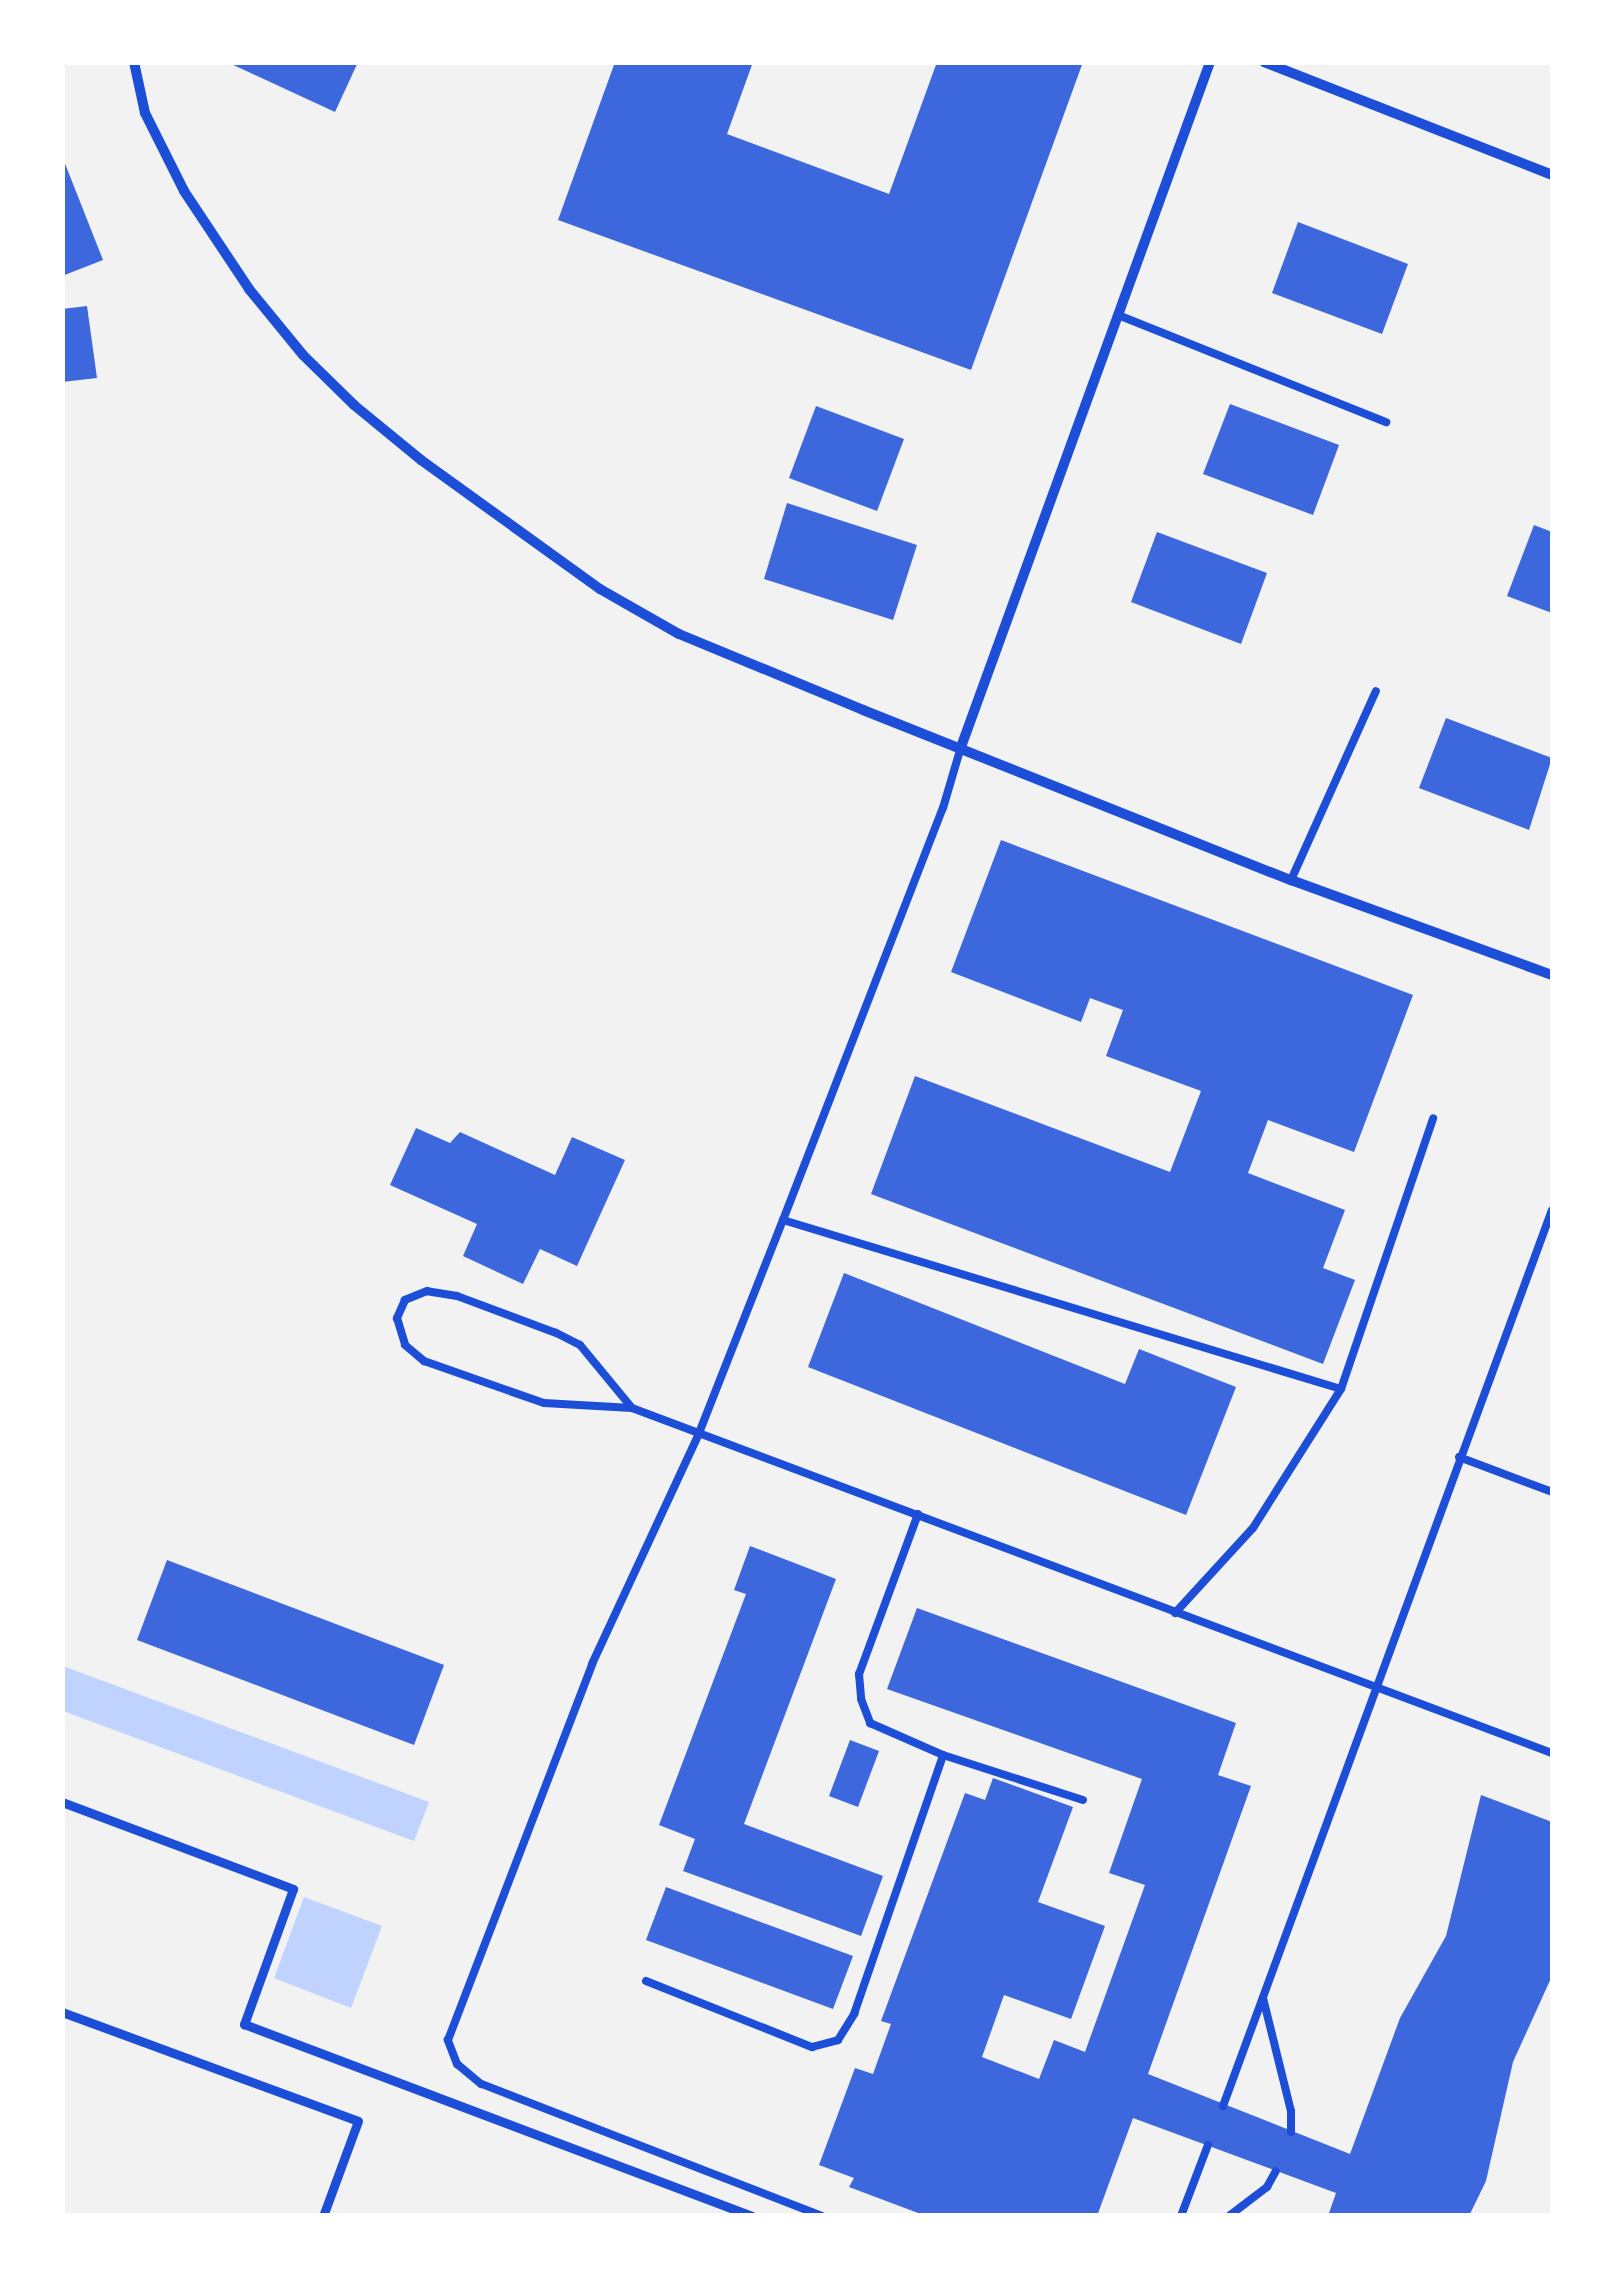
<!DOCTYPE html>
<style>
body{margin:0}
#map{position:relative;width:1615px;height:2278px;overflow:hidden;background:#f2f2f2;font-family:Quicksand,sans-serif}
div>[style]{position:absolute}
.water>*{inset:0;background:#bfd3fe}
.building>*{inset:0;background:#3d67dc}
.service>*{height:8px;margin:-4px;padding:0 4px;transform-origin:4px;border-radius:4px;background:#1d4ed8}
.pedestrian>*{height:9px;margin:-4.5px;padding:0 4.5px;transform-origin:4.5px;border-radius:4.5px;background:#1d4ed8}
.minor>*{height:10px;margin:-5px;padding:0 5px;transform-origin:5px;border-radius:5px;background:#1d4ed8}
span{translate:-50% -50%;white-space:nowrap;text-align:center;line-height:1.15;-webkit-text-stroke:8px #fff;paint-order:stroke}
.frame{position:absolute;inset:0;border:65px solid #fff;pointer-events:none}
</style>
<div id="map">
<div class="water">
<i style="clip-path:polygon(63px 1666px,429px 1802px,414px 1841px,63px 1711px)"></i>
<i style="clip-path:polygon(304px 1897px,382px 1926px,351px 2008px,274px 1978px)"></i>
</div>
<div class="building">
<i style="clip-path:polygon(227px 62px,358px 62px,335px 112px)"></i>
<i style="clip-path:polygon(615px 62px,753px 62px,727px 134px,889px 194px,937px 62px,1083px 62px,971px 370px,558px 220px)"></i>
<i style="clip-path:polygon(62px 156px,103px 260px,62px 276px)"></i>
<i style="clip-path:polygon(1298px 222px,1408px 264px,1382px 334px,1272px 293px)"></i>
<i style="clip-path:polygon(87px 306px,97px 378px,62px 382px,62px 309px)"></i>
<i style="clip-path:polygon(1230px 404px,1339px 445px,1313px 515px,1203px 474px)"></i>
<i style="clip-path:polygon(816px 406px,904px 439px,877px 511px,789px 478px)"></i>
<i style="clip-path:polygon(787px 503px,917px 545px,893px 620px,764px 579px)"></i>
<i style="clip-path:polygon(1534px 525px,1552px 532px,1552px 613px,1507px 596px)"></i>
<i style="clip-path:polygon(1157px 532px,1267px 573px,1241px 644px,1131px 602px)"></i>
<i style="clip-path:polygon(1446px 718px,1552px 758px,1529px 830px,1419px 788px)"></i>
<i style="clip-path:polygon(1001px 840px,1413px 995px,1354px 1152px,1268px 1120px,1248px 1173px,1345px 1210px,1323px 1268px,1355px 1280px,1323px 1364px,871px 1194px,915px 1076px,1170px 1172px,1201px 1091px,1106px 1056px,1123px 1010px,1090px 998px,1081px 1022px,951px 972px)"></i>
<i style="clip-path:polygon(416px 1128px,450px 1143px,460px 1132px,555px 1175px,572px 1137px,625px 1160px,577px 1266px,540px 1249px,523px 1284px,463px 1256px,477px 1224px,390px 1185px)"></i>
<i style="clip-path:polygon(844px 1273px,1125px 1384px,1139px 1349px,1236px 1387px,1186px 1515px,808px 1367px)"></i>
<i style="clip-path:polygon(750px 1546px,836px 1579px,744px 1824px,883px 1876px,861px 1936px,683px 1871px,695px 1839px,659px 1825px,746px 1594px,734px 1590px)"></i>
<i style="clip-path:polygon(167px 1560px,444px 1665px,414px 1745px,137px 1640px)"></i>
<i style="clip-path:polygon(917px 1608px,1236px 1723px,1218px 1775px,1251px 1786px,1148px 2074px,1350px 2154px,1400px 2018px,1446px 1936px,1481px 1795px,1552px 1822px,1552px 1976px,1513px 2062px,1486px 2181px,1469px 2216px,1328px 2216px,1336px 2193px,1133px 2118px,1097px 2216px,926px 2216px,849px 2187px,854px 2178px,819px 2165px,855px 2068px,873px 2074px,891px 2024px,881px 2021px,965px 1793px,985px 1800px,993px 1778px,1073px 1807px,1038px 1902px,1105px 1926px,1071px 2019px,1004px 1995px,982px 2057px,1039px 2079px,1054px 2040px,1085px 2052px,1145px 1885px,1109px 1873px,1142px 1779px,887px 1689px)"></i>
<i style="clip-path:polygon(850px 1740px,879px 1751px,858px 1807px,829px 1796px)"></i>
<i style="clip-path:polygon(666px 1887px,853px 1956px,833px 2009px,646px 1940px)"></i>
</div>
<div class="service">
<i style="left:1118px;top:315px;width:289px;rotate:21.8deg"></i>
<i style="left:1291px;top:880px;width:207px;rotate:-65.8deg"></i>
<i style="left:783px;top:1220px;width:583px;rotate:16.85deg"></i>
<i style="left:632px;top:1408px;width:82px;rotate:-129.5deg"></i>
<i style="left:580px;top:1345px;width:27px;rotate:-153deg"></i>
<i style="left:556px;top:1333px;width:106px;rotate:-159.5deg"></i>
<i style="left:457px;top:1296px;width:30px;rotate:-171deg"></i>
<i style="left:427px;top:1291px;width:24px;rotate:158deg"></i>
<i style="left:405px;top:1300px;width:20px;rotate:114deg"></i>
<i style="left:397px;top:1318px;width:28px;rotate:73deg"></i>
<i style="left:405px;top:1345px;width:25px;rotate:40deg"></i>
<i style="left:424px;top:1361px;width:127px;rotate:19.3deg"></i>
<i style="left:544px;top:1403px;width:88px;rotate:3.3deg"></i>
<i style="left:632px;top:1408px;width:983px;rotate:20.56deg"></i>
<i style="left:1459px;top:1457px;width:99px;rotate:20.6deg"></i>
<i style="left:918px;top:1514px;width:171px;rotate:110.2deg"></i>
<i style="left:859px;top:1674px;width:25px;rotate:85deg"></i>
<i style="left:861px;top:1699px;width:26px;rotate:69deg"></i>
<i style="left:870px;top:1723px;width:80px;rotate:23.7deg"></i>
<i style="left:943px;top:1755px;width:147px;rotate:17.8deg"></i>
<i style="left:1175px;top:1613px;width:115px;rotate:-47.5deg"></i>
<i style="left:1253px;top:1528px;width:165px;rotate:-57.7deg"></i>
<i style="left:1341px;top:1389px;width:286px;rotate:-71.2deg"></i>
<i style="left:646px;top:1981px;width:179px;rotate:21.7deg"></i>
<i style="left:812px;top:2047px;width:27px;rotate:-15deg"></i>
<i style="left:838px;top:2040px;width:31px;rotate:-58deg"></i>
<i style="left:854px;top:2014px;width:274px;rotate:-71deg"></i>
<i style="left:1263px;top:1998px;width:116px;rotate:76.1deg"></i>
<i style="left:1291px;top:2111px;width:21px;rotate:90deg"></i>
<i style="left:1223px;top:2106px;width:954px;rotate:-69.84deg"></i>
<i style="left:822px;top:2216px;width:366px;rotate:-158.8deg"></i>
<i style="left:481px;top:2084px;width:31px;rotate:-140deg"></i>
<i style="left:457px;top:2064px;width:26px;rotate:-111deg"></i>
<i style="left:448px;top:2040px;width:403px;rotate:-69deg"></i>
<i style="left:592px;top:1664px;width:255px;rotate:-65.1deg"></i>
<i style="left:699px;top:1433px;width:229px;rotate:-68.5deg"></i>
<i style="left:783px;top:1220px;width:442px;rotate:-68.8deg"></i>
<i style="left:943px;top:808px;width:64px;rotate:-73.6deg"></i>
<i style="left:1181px;top:2216px;width:76px;rotate:-69.2deg"></i>
<i style="left:1229px;top:2216px;width:48px;rotate:-37.3deg"></i>
<i style="left:1267px;top:2187px;width:18px;rotate:-61deg"></i>
</div>
<div class="pedestrian">
<i style="left:62px;top:1802px;width:247px;rotate:20.6deg"></i>
<i style="left:293px;top:1889px;width:144px;rotate:109.9deg"></i>
<i style="left:244px;top:2024px;width:543px;rotate:20.7deg"></i>
<i style="left:62px;top:2012px;width:315px;rotate:20.2deg"></i>
<i style="left:358px;top:2121px;width:101px;rotate:110.2deg"></i>
</div>
<div class="minor">
<i style="left:134px;top:62px;width:52px;rotate:77.8deg"></i>
<i style="left:145px;top:113px;width:87px;rotate:63.4deg"></i>
<i style="left:184px;top:191px;width:118px;rotate:56.4deg"></i>
<i style="left:249px;top:289px;width:85px;rotate:50.7deg"></i>
<i style="left:303px;top:355px;width:71px;rotate:44.4deg"></i>
<i style="left:354px;top:405px;width:87px;rotate:39.4deg"></i>
<i style="left:421px;top:460px;width:221px;rotate:35.8deg"></i>
<i style="left:600px;top:589px;width:91px;rotate:29.7deg"></i>
<i style="left:679px;top:634px;width:199px;rotate:22.4deg"></i>
<i style="left:863px;top:710px;width:461px;rotate:21.7deg"></i>
<i style="left:1291px;top:880px;width:278px;rotate:20deg"></i>
<i style="left:1264px;top:62px;width:309px;rotate:21.4deg"></i>
<i style="left:961px;top:747px;width:729px;rotate:-70.02deg"></i>
</div>
<div class="frame"></div>
</div>
